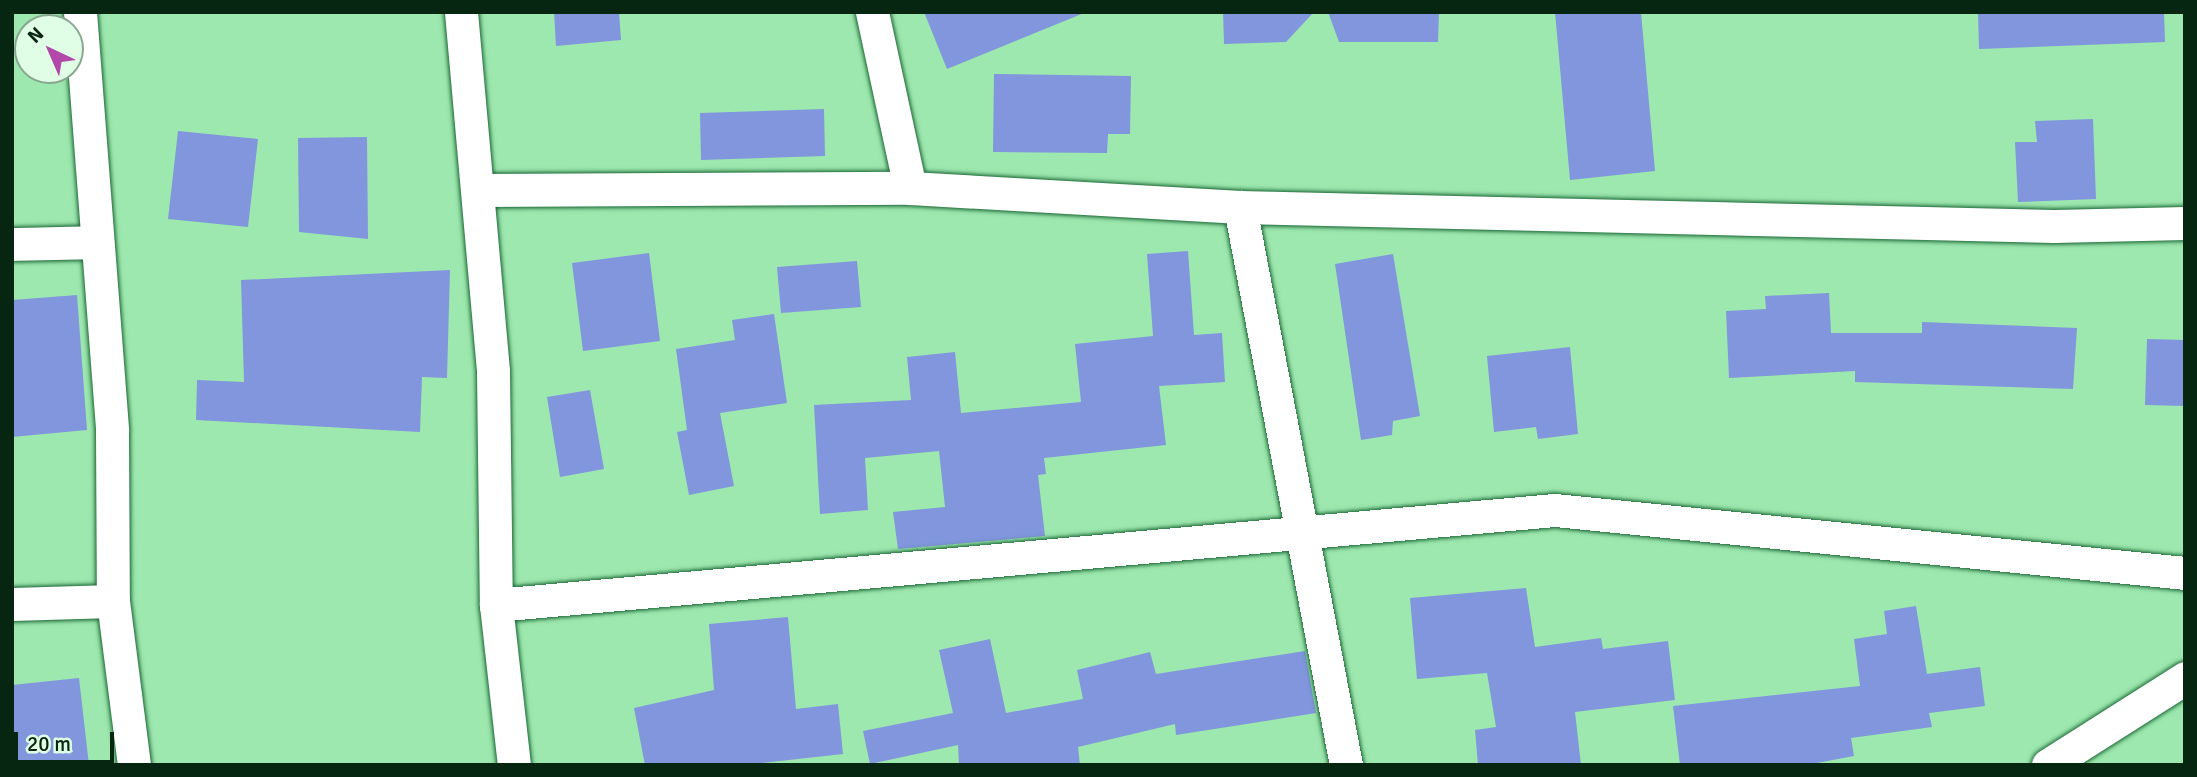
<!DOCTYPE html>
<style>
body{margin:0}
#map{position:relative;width:2197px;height:777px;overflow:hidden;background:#9de8af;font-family:Signika,sans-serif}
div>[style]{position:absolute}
.building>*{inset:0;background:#8196dd}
.roads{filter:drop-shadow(0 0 2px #1a6735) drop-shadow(0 0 2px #1a6735)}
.minor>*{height:33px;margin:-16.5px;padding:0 16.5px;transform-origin:16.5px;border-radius:16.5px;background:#fff}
span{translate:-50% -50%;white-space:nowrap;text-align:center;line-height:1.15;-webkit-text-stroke:5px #e0fde5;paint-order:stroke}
.frame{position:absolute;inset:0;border:14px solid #062611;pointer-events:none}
.north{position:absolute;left:14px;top:14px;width:70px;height:70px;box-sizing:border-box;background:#e0fde5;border:2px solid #89a790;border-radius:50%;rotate:316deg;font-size:19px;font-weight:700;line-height:28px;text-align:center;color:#062611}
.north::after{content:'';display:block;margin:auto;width:24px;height:32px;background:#b248a9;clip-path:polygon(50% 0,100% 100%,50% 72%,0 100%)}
.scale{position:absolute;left:14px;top:732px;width:100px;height:32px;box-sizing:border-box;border:4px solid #062611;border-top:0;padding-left:9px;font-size:21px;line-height:24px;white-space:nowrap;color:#062611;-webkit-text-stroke:5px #e0fde5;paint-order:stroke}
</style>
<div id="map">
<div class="building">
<i style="clip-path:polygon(554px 12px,619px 12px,621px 40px,556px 46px)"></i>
<i style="clip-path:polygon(924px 12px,1084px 12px,1084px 13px,947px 69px)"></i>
<i style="clip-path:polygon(1223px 12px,1314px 12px,1286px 42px,1224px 44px)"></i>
<i style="clip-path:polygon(1328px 12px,1439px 12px,1438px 42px,1339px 42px)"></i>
<i style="clip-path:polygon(1555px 12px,1641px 12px,1655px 171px,1570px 180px)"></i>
<i style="clip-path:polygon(1978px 12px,2164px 12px,2165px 42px,1979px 49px)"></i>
<i style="clip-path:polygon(994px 74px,1131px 76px,1130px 134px,1108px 134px,1107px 153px,993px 152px)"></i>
<i style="clip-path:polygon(824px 109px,825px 156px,701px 160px,700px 113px)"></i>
<i style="clip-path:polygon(2093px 119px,2096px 199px,2018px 202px,2015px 142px,2037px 142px,2035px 121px)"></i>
<i style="clip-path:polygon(178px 131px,258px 139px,248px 227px,168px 219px)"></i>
<i style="clip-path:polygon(367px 137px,368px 239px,299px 232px,298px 138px)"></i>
<i style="clip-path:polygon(1188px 251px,1194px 335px,1222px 333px,1225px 382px,1159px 386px,1166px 445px,1044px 458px,1046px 474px,1038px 475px,1045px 536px,898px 549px,893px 512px,945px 507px,939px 451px,865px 458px,868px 510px,820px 514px,814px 405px,911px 400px,907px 357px,955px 352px,961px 413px,1081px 402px,1075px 344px,1153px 336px,1147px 254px)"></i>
<i style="clip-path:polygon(649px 253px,660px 341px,583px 351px,572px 263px)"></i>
<i style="clip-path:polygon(1393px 254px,1420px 416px,1393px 421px,1392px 435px,1361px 440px,1335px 264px)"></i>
<i style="clip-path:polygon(857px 261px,861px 307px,781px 313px,777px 267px)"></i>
<i style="clip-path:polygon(450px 270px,447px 378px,422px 377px,420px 432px,196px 420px,197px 380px,244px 382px,241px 280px)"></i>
<i style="clip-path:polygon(1829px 293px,1831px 333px,1922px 333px,1922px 322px,2077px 328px,2073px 389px,1855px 382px,1855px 371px,1729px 378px,1726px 311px,1766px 309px,1765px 296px)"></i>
<i style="clip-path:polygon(77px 295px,87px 430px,12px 437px,12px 300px)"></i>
<i style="clip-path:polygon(774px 314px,787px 403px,720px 413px,734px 486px,689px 495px,677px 432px,687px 430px,676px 349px,735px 340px,732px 320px)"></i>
<i style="clip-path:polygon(2147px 339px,2185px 340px,2185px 406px,2145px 405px)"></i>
<i style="clip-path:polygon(1570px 347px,1578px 434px,1538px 439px,1536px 427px,1494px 432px,1487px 356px)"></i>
<i style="clip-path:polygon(590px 390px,604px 469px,560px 477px,547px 397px)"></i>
<i style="clip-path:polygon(1526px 588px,1535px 647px,1601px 638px,1603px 649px,1668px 641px,1675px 700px,1575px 712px,1581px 765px,1478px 765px,1475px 730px,1496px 727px,1487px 673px,1417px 679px,1410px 598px)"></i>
<i style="clip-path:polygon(1916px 606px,1927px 674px,1980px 667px,1985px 706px,1929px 713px,1932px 727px,1851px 738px,1854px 756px,1806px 765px,1680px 765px,1673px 706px,1860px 686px,1854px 639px,1887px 634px,1884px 611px)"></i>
<i style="clip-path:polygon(788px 617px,796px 709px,838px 704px,843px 754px,744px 765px,645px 765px,634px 708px,714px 690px,709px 624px)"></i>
<i style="clip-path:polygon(990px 639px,1006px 713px,1083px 699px,1077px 670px,1150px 652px,1156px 674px,1305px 651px,1316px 713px,1176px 735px,1175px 724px,1078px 747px,1080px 765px,959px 765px,958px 745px,870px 764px,863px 731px,953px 713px,939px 650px)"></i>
<i style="clip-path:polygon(79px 678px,89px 765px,12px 765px,12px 685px)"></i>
</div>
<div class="roads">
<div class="minor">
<i style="left:80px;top:12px;width:420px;rotate:85.6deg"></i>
<i style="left:112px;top:431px;width:170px;rotate:89.7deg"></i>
<i style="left:113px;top:601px;width:165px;rotate:82.7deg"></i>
<i style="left:461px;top:12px;width:360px;rotate:84.9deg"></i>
<i style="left:493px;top:371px;width:234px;rotate:89.3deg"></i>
<i style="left:496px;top:605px;width:161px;rotate:83.6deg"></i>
<i style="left:872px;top:12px;width:180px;rotate:77.8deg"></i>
<i style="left:478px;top:190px;width:432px;rotate:-0.3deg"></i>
<i style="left:910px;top:188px;width:331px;rotate:3.3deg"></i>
<i style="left:12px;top:244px;width:85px;rotate:-1.3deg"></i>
<i style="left:12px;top:604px;width:101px;rotate:-1.7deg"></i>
<i style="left:496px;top:605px;width:1063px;rotate:-5.13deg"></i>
<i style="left:1555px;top:510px;width:633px;rotate:5.71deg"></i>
<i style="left:1346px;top:765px;width:568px;rotate:-100.76deg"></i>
<i style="left:1240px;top:207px;width:814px;rotate:1.34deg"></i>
<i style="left:2054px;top:226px;width:131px;rotate:-1.3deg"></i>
<i style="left:2048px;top:765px;width:162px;rotate:-32.4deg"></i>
</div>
</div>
<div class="frame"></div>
<div class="north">N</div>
<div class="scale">20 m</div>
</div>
